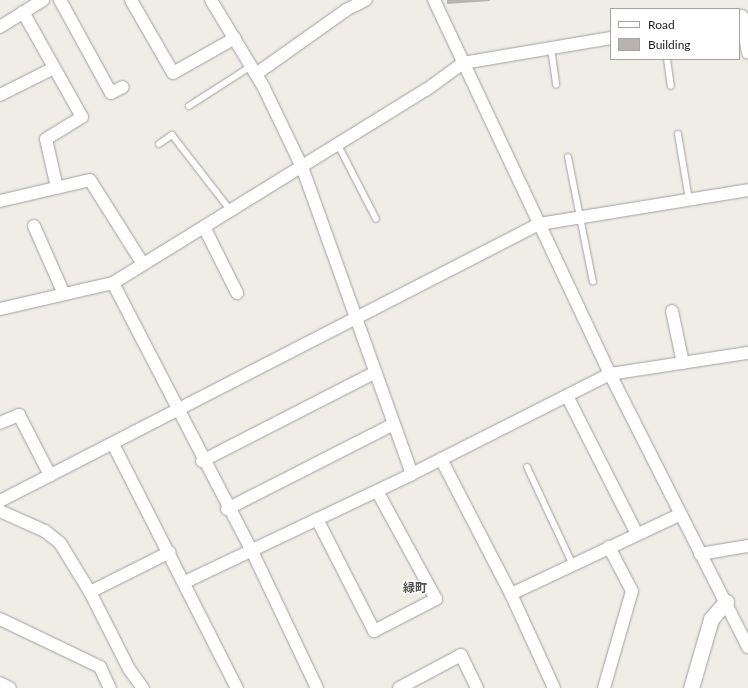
<!DOCTYPE html>
<meta charset="utf-8">
<style>
body{margin:0}
#map{position:relative;width:748px;height:688px;overflow:hidden;background:#efede6;font-family:Lato,"Noto Sans JP",sans-serif}
div>[style]{position:absolute}
.building>*{inset:0;background:#b8b3ac}
.roads{filter:drop-shadow(0 0 1px #a0a0a0) drop-shadow(0 0 1px #a0a0a0)}
.service>*{height:6px;margin:-3px;padding:0 3px;transform-origin:3px;border-radius:3px;background:#fff}
.minor>*{height:12px;margin:-6px;padding:0 6px;transform-origin:6px;border-radius:6px;background:#fff}
.tertiary>*{height:15px;margin:-7.5px;padding:0 7.5px;transform-origin:7.5px;border-radius:7.5px;background:#fff}
span{translate:-50% -50%;white-space:nowrap;text-align:center;line-height:1.15;-webkit-text-stroke:3px #fff;paint-order:stroke}
.neighbourhood-label{font-size:12px;color:#525252;font-weight:700}
.legend{position:absolute;left:610px;top:8px;width:130px;height:52px;box-sizing:border-box;background:#fff;border:1px solid #a5a5a5;margin:0;padding:5px 7px;list-style:none;font-size:12px;color:#1f1f1f}
.legend li{display:flex;align-items:center;gap:8px;height:20px}
.legend b{width:20px;border:1px solid #a5a5a5}
</style>
<div id="map">
<div class="building">
<i style="clip-path:polygon(447px 0,490px 0,490px 1px,447px 4px)"></i>
</div>
<div class="roads">
<div class="service">
<i style="left:551px;top:48px;width:37px;rotate:82deg"></i>
<i style="left:667px;top:59px;width:27px;rotate:82deg"></i>
<i style="left:189px;top:106px;width:74px;rotate:-32.8deg"></i>
<i style="left:678px;top:134px;width:67px;rotate:80.5deg"></i>
<i style="left:159px;top:144px;width:16px;rotate:-35deg"></i>
<i style="left:172px;top:135px;width:96px;rotate:52.2deg"></i>
<i style="left:338px;top:145px;width:83px;rotate:62.8deg"></i>
<i style="left:568px;top:157px;width:127px;rotate:78.7deg"></i>
<i style="left:527px;top:467px;width:108px;rotate:64.9deg"></i>
</div>
<div class="minor">
<i style="left:60px;top:0;width:106px;rotate:61.3deg"></i>
<i style="left:111px;top:93px;width:13px;rotate:-27deg"></i>
<i style="left:131px;top:0;width:84px;rotate:60.1deg"></i>
<i style="left:173px;top:73px;width:71px;rotate:-29.4deg"></i>
<i style="left:211px;top:0;width:103px;rotate:58.9deg"></i>
<i style="left:264px;top:88px;width:88px;rotate:64.3deg"></i>
<i style="left:302px;top:167px;width:326px;rotate:70.3deg"></i>
<i style="left:434px;top:0;width:413px;rotate:64.8deg"></i>
<i style="left:610px;top:374px;width:306px;rotate:63.2deg"></i>
<i style="left:23px;top:12px;width:120px;rotate:60.7deg"></i>
<i style="left:82px;top:117px;width:42px;rotate:148.6deg"></i>
<i style="left:46px;top:139px;width:50px;rotate:77.3deg"></i>
<i style="left:742px;top:16px;width:37px;rotate:81deg"></i>
<i style="left:0;top:27px;width:51px;rotate:-32.1deg"></i>
<i style="left:256px;top:74px;width:110px;rotate:-35.4deg"></i>
<i style="left:346px;top:10px;width:22px;rotate:-27deg"></i>
<i style="left:0;top:95px;width:60px;rotate:-26.6deg"></i>
<i style="left:0;top:201px;width:92px;rotate:-13.1deg"></i>
<i style="left:90px;top:180px;width:99px;rotate:57.8deg"></i>
<i style="left:34px;top:226px;width:74px;rotate:66.2deg"></i>
<i style="left:204px;top:227px;width:74px;rotate:63.4deg"></i>
<i style="left:113px;top:283px;width:300px;rotate:62.6deg"></i>
<i style="left:251px;top:549px;width:154px;rotate:64.6deg"></i>
<i style="left:0;top:309px;width:116px;rotate:-13deg"></i>
<i style="left:113px;top:283px;width:368px;rotate:-31.7deg"></i>
<i style="left:426px;top:90px;width:46px;rotate:-36.1deg"></i>
<i style="left:463px;top:63px;width:150px;rotate:-9.6deg"></i>
<i style="left:672px;top:311px;width:53px;rotate:78.1deg"></i>
<i style="left:567px;top:396px;width:155px;rotate:63.1deg"></i>
<i style="left:0;top:423px;width:21px;rotate:-23deg"></i>
<i style="left:19px;top:415px;width:68px;rotate:62.7deg"></i>
<i style="left:113px;top:444px;width:274px;rotate:63.1deg"></i>
<i style="left:441px;top:459px;width:152px;rotate:62.6deg"></i>
<i style="left:511px;top:594px;width:103px;rotate:65.4deg"></i>
<i style="left:202px;top:461px;width:195px;rotate:-27.1deg"></i>
<i style="left:0;top:501px;width:606px;rotate:-27.2deg"></i>
<i style="left:539px;top:224px;width:212px;rotate:-9.2deg"></i>
<i style="left:227px;top:509px;width:187px;rotate:-27deg"></i>
<i style="left:0;top:511px;width:49px;rotate:24deg"></i>
<i style="left:45px;top:531px;width:19px;rotate:39deg"></i>
<i style="left:60px;top:543px;width:57px;rotate:58.5deg"></i>
<i style="left:90px;top:592px;width:86px;rotate:63.1deg"></i>
<i style="left:129px;top:669px;width:24px;rotate:54deg"></i>
<i style="left:317px;top:519px;width:126px;rotate:63deg"></i>
<i style="left:374px;top:631px;width:70px;rotate:-27.3deg"></i>
<i style="left:436px;top:599px;width:123px;rotate:-118.6deg"></i>
<i style="left:700px;top:554px;width:49px;rotate:-9.5deg"></i>
<i style="left:185px;top:582px;width:251px;rotate:-25.4deg"></i>
<i style="left:412px;top:474px;width:222px;rotate:-26.8deg"></i>
<i style="left:610px;top:374px;width:140px;rotate:-8.7deg"></i>
<i style="left:90px;top:592px;width:89px;rotate:-26.6deg"></i>
<i style="left:511px;top:594px;width:186px;rotate:-25.2deg"></i>
<i style="left:0;top:619px;width:111px;rotate:25.6deg"></i>
<i style="left:100px;top:667px;width:23px;rotate:65deg"></i>
<i style="left:0;top:683px;width:11px;rotate:27deg"></i>
<i style="left:399px;top:688px;width:70px;rotate:-28deg"></i>
<i style="left:461px;top:655px;width:37px;rotate:64deg"></i>
<i style="left:604px;top:688px;width:101px;rotate:-73.9deg"></i>
<i style="left:632px;top:591px;width:50px;rotate:-117.6deg"></i>
</div>
<div class="tertiary">
<i style="left:691px;top:688px;width:72px;rotate:-73.8deg"></i>
<i style="left:711px;top:619px;width:23px;rotate:-49deg"></i>
</div>
</div>
<div class="neighbourhood-label">
<span style="left:415px;top:588px">緑町</span>
</div>
<ul class="legend">
<li><b style="height:5px;background:#fff"></b>Road</li>
<li><b style="height:11px;background:#b8b3ac"></b>Building</li>
</ul>
</div>
